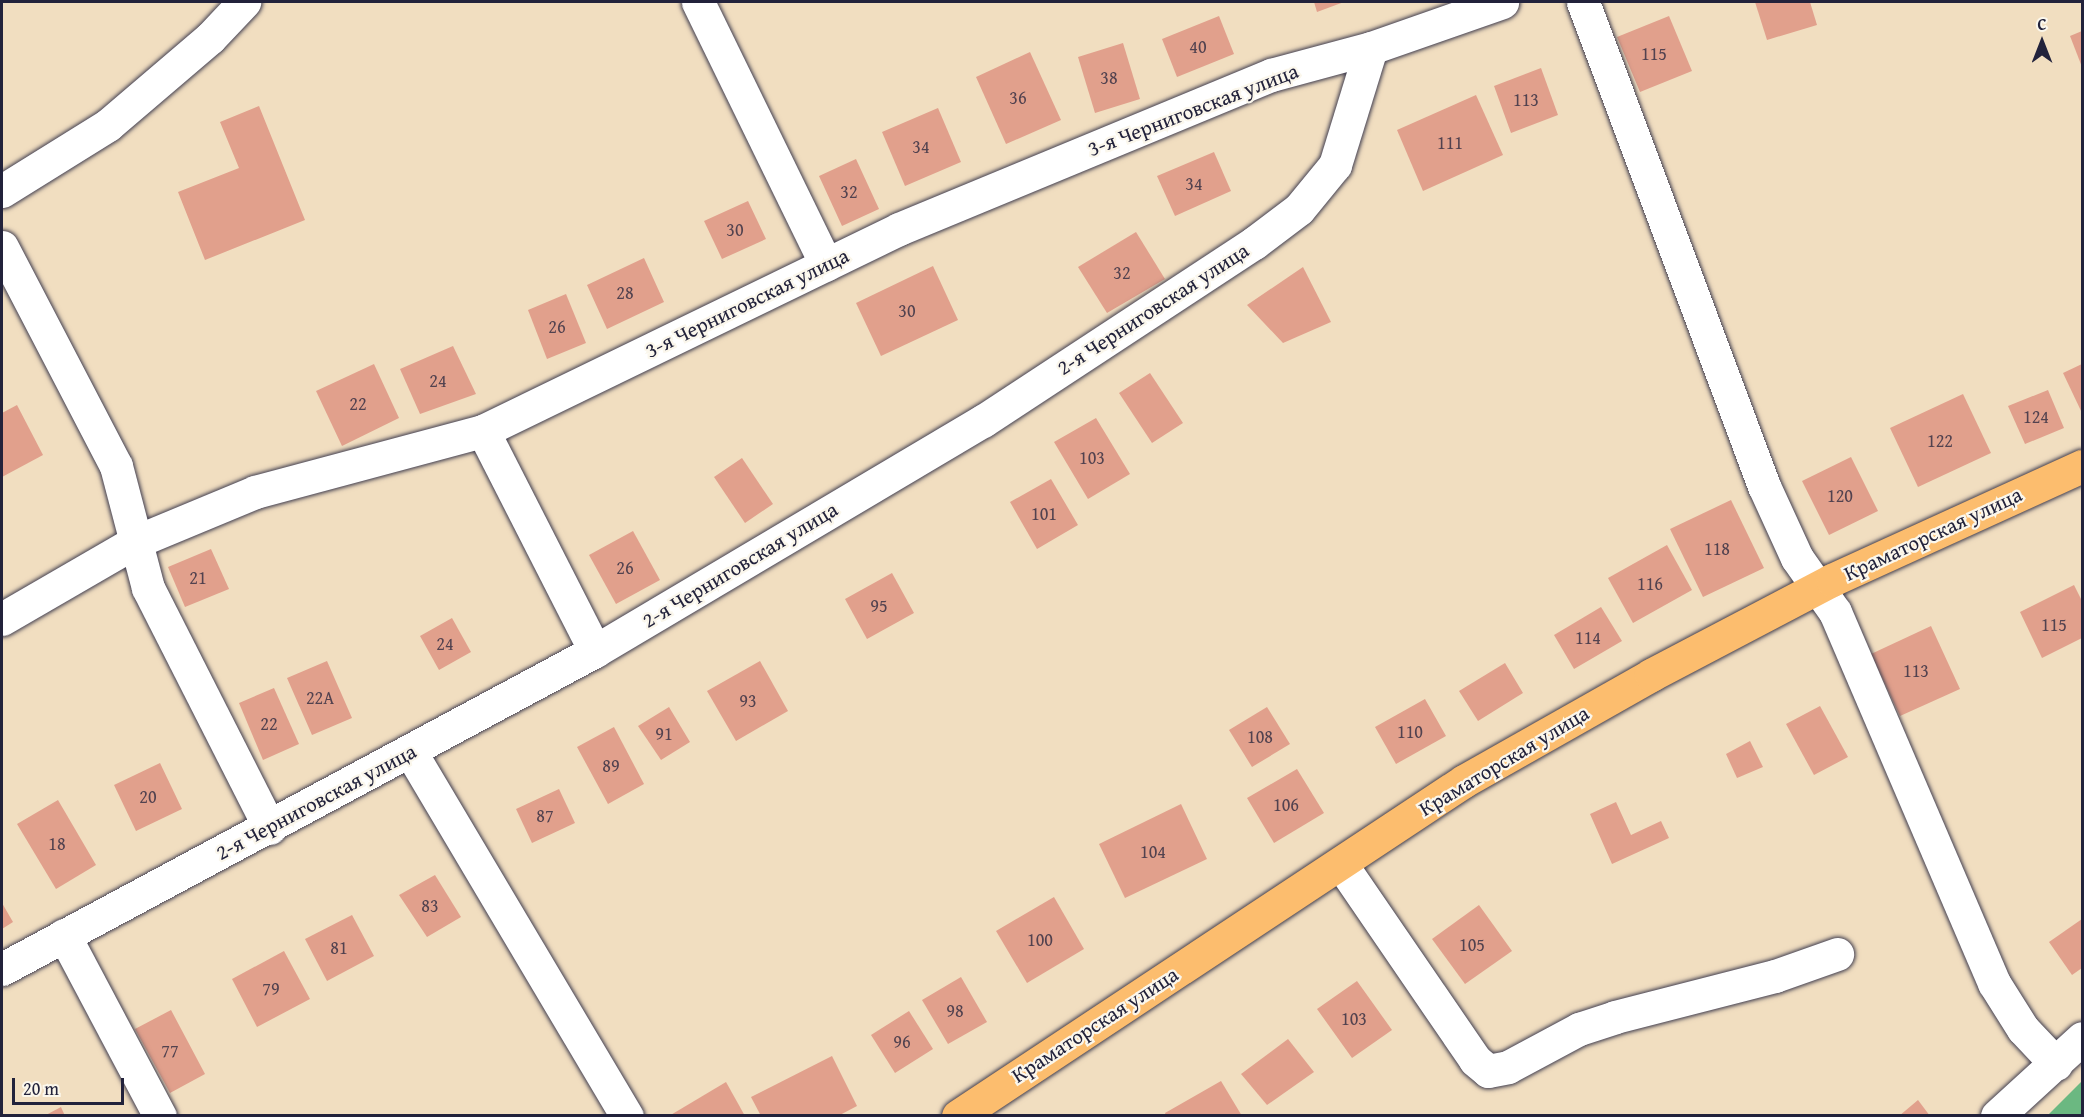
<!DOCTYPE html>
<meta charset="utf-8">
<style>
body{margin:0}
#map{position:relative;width:2084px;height:1117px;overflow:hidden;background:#f1dec0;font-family:"Gentium Book Plus",serif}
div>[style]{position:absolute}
.forest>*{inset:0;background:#6bb881}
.building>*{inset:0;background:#e1a08c}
.roads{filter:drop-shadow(0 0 2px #413e4f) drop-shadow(0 0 2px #413e4f)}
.minor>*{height:33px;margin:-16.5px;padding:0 16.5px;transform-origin:16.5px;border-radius:16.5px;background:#fff}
.major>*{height:33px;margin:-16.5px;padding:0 16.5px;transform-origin:16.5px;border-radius:16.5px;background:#fcbd6e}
span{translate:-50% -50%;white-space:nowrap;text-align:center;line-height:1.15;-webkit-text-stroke:4.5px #fbf7ec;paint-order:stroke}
.number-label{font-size:18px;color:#52424f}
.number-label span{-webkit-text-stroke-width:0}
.street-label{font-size:21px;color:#22223b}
.frame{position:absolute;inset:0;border:3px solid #22223b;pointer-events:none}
.north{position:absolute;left:2012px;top:12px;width:60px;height:60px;-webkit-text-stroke:4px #fbf7ec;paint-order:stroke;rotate:0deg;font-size:16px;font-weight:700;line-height:24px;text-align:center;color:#22223b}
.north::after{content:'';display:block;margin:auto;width:21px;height:27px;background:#22223b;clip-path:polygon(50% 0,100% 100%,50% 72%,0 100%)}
.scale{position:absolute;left:12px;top:1078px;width:112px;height:27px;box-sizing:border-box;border:3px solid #22223b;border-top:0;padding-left:8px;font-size:18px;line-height:21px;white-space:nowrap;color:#22223b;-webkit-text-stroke:4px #fbf7ec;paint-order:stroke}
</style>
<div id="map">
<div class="forest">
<i style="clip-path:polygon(2082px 1081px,2082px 1115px,2048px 1115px)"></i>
</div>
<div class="building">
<i style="clip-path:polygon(1314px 2px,1344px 2px,1317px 12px)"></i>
<i style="clip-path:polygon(1755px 2px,1810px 2px,1817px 25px,1767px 40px)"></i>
<i style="clip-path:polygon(1219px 16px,1234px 54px,1177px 77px,1162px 39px)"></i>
<i style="clip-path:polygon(1669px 16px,1692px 71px,1640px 92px,1617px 37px)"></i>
<i style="clip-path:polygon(2082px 31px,2082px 67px,2070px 36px)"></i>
<i style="clip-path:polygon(1123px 43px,1140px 99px,1095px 113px,1078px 57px)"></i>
<i style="clip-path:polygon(1030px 52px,1061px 120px,1006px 144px,976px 77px)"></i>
<i style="clip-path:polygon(1541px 68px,1558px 115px,1511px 133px,1494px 86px)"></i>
<i style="clip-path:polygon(1476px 95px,1503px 155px,1423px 191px,1397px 130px)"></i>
<i style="clip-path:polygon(259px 106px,305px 220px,205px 260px,178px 192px,239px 168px,220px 122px)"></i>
<i style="clip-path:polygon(938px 108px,961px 162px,905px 186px,882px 132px)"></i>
<i style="clip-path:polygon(1214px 152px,1231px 191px,1175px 216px,1157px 176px)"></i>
<i style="clip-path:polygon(856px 159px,879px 209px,842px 226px,819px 176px)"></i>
<i style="clip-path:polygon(748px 201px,766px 239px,722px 259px,704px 221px)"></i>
<i style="clip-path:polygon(1136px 232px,1165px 279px,1107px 313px,1078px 267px)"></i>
<i style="clip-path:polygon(644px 258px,664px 302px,607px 329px,587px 285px)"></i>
<i style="clip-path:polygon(933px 266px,958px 320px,881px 356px,856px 303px)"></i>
<i style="clip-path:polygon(1303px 267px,1331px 322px,1283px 343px,1247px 305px)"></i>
<i style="clip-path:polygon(566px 294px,586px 343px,547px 359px,528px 310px)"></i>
<i style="clip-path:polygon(453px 346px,476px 394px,420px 414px,400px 369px)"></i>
<i style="clip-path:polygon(374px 364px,399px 418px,342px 446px,316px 391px)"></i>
<i style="clip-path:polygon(2082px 364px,2082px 413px,2063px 373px)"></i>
<i style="clip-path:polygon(1150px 373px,1183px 423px,1152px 443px,1119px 393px)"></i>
<i style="clip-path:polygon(2048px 390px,2064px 428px,2025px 444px,2008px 406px)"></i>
<i style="clip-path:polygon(1963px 394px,1991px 453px,1918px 487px,1890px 428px)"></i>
<i style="clip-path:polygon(17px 405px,43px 455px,2px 477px,2px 413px)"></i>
<i style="clip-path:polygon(1096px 418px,1130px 474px,1088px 499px,1054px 442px)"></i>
<i style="clip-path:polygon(1851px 457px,1878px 511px,1829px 535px,1802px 481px)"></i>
<i style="clip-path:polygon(742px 458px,773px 504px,745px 523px,714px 477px)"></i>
<i style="clip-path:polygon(1051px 479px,1078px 525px,1037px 549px,1010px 502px)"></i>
<i style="clip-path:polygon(1731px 500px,1764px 568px,1703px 597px,1670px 529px)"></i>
<i style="clip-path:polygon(633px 531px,660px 580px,616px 604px,589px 555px)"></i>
<i style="clip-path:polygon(1667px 545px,1692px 590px,1633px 623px,1608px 578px)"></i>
<i style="clip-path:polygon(211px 549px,229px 589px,185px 607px,168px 567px)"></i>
<i style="clip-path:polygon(892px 573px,914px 613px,867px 639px,845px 599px)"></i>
<i style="clip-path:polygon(2074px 585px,2082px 601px,2082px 638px,2042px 658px,2020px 612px)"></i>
<i style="clip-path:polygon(1601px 607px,1622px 641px,1574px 669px,1554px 635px)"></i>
<i style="clip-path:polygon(452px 618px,471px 652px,439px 670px,420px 636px)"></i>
<i style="clip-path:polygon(1931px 626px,1960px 689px,1900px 716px,1871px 654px)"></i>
<i style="clip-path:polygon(327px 661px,352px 718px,312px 735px,287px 678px)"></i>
<i style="clip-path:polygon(760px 661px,788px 711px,736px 741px,707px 691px)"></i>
<i style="clip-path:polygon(1505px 663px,1523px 693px,1478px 721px,1459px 691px)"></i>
<i style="clip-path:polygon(274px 688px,299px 744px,263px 760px,239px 703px)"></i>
<i style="clip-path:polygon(1425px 699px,1446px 736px,1396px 764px,1375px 727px)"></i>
<i style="clip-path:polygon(1820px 706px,1848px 757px,1814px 775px,1786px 724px)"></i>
<i style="clip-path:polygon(669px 707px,690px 742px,661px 760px,638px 726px)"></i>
<i style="clip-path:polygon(1267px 707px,1290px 744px,1252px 767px,1229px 730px)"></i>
<i style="clip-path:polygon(614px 727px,644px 784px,608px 804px,577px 747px)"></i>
<i style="clip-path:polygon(1750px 741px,1763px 767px,1737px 778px,1726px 754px)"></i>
<i style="clip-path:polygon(160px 763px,182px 809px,136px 831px,114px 785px)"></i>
<i style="clip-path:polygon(1297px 769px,1324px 813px,1274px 843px,1247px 798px)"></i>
<i style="clip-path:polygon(559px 789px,575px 823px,532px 843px,516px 809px)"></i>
<i style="clip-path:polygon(58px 800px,96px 865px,56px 889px,17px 824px)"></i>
<i style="clip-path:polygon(1616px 802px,1631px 835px,1661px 821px,1669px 838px,1612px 864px,1590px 814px)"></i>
<i style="clip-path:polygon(1181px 804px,1207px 859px,1125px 898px,1099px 844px)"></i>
<i style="clip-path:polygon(435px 875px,461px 917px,427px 937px,399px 895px)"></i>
<i style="clip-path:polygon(1054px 897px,1084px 949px,1027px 983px,996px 931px)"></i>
<i style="clip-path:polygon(2px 903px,13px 922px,2px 929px)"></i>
<i style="clip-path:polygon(1479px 905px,1512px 951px,1465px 984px,1432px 939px)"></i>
<i style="clip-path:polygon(352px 915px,374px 956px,327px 981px,305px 939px)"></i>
<i style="clip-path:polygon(2082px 919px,2082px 968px,2072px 975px,2049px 942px)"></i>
<i style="clip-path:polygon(284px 951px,310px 999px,257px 1027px,232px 979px)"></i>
<i style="clip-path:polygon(961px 977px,987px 1022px,948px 1044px,922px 1000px)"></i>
<i style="clip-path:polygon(1357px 981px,1392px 1030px,1352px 1058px,1317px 1009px)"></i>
<i style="clip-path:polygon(171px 1010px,205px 1074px,170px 1093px,135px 1029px)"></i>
<i style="clip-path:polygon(909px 1011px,933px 1049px,895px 1073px,871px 1035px)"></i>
<i style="clip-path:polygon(1288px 1039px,1314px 1072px,1267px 1105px,1241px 1074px)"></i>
<i style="clip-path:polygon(832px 1056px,857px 1106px,838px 1116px,761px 1116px,751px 1097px)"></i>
<i style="clip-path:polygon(1221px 1081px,1242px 1116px,1166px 1116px,1165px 1113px)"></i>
<i style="clip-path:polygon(726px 1082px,745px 1116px,669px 1116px)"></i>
<i style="clip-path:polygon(1918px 1100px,1930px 1116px,1899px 1116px)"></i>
<i style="clip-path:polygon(61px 1107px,65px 1116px,44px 1116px)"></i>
</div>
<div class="roads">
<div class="minor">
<i style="left:698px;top:2px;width:292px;rotate:64deg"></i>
<i style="left:1583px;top:2px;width:517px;rotate:69.5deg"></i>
<i style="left:1764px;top:486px;width:79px;rotate:65.4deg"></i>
<i style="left:1797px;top:558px;width:66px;rotate:54.9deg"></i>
<i style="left:1835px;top:612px;width:404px;rotate:66.8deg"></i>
<i style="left:1994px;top:983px;width:54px;rotate:57.8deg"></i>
<i style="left:2023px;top:1029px;width:48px;rotate:46.7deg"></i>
<i style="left:2px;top:191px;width:125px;rotate:-31.9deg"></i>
<i style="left:108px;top:125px;width:134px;rotate:-40.5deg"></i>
<i style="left:210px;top:38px;width:50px;rotate:-46.6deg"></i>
<i style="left:2px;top:247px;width:247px;rotate:62.5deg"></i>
<i style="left:116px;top:466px;width:126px;rotate:75.3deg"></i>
<i style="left:148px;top:588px;width:269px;rotate:63.1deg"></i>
<i style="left:483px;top:431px;width:247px;rotate:63deg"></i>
<i style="left:2px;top:619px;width:154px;rotate:-30.1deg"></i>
<i style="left:135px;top:542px;width:130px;rotate:-22.6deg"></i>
<i style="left:255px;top:492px;width:236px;rotate:-15deg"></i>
<i style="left:483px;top:431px;width:462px;rotate:-25.9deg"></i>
<i style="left:899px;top:229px;width:403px;rotate:-22.5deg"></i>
<i style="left:1271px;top:75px;width:104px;rotate:-15.1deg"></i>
<i style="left:1371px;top:48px;width:139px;rotate:-19.3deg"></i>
<i style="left:410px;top:751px;width:425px;rotate:59.3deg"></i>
<i style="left:1341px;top:864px;width:237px;rotate:55.6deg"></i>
<i style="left:1475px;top:1060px;width:17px;rotate:40deg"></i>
<i style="left:1488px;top:1071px;width:20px;rotate:-11deg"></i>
<i style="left:1508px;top:1067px;width:81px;rotate:-28.2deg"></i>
<i style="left:1579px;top:1029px;width:38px;rotate:-18deg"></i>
<i style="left:1615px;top:1017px;width:165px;rotate:-14.4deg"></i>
<i style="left:1775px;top:976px;width:66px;rotate:-19.5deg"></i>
<i style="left:64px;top:935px;width:205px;rotate:62.1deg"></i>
<i style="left:2px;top:969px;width:673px;rotate:-28.2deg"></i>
<i style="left:595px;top:651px;width:451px;rotate:-30.7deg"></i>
<i style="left:983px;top:421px;width:324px;rotate:-33.3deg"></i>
<i style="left:1254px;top:243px;width:56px;rotate:-37.1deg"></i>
<i style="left:1299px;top:209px;width:57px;rotate:-50.7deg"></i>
<i style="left:1335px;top:165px;width:122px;rotate:-72.9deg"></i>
<i style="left:1997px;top:1116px;width:115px;rotate:-42.5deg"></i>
</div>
<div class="major">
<i style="left:958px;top:1116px;width:607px;rotate:-33.51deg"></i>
<i style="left:1464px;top:781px;width:215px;rotate:-29.5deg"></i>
<i style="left:1651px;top:675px;width:204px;rotate:-27.7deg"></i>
<i style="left:1832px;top:580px;width:275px;rotate:-24.5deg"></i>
</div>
</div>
<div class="number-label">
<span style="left:1198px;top:47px">40</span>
<span style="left:1654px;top:54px">115</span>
<span style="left:1109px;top:78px">38</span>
<span style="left:1018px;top:98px">36</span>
<span style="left:1526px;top:100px">113</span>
<span style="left:1450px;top:143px">111</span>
<span style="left:921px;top:147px">34</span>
<span style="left:1194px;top:184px">34</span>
<span style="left:849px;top:192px">32</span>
<span style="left:735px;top:230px">30</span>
<span style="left:1122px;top:273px">32</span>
<span style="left:625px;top:293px">28</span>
<span style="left:907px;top:311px">30</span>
<span style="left:557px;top:327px">26</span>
<span style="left:438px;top:381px">24</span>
<span style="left:358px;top:404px">22</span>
<span style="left:2036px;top:417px">124</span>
<span style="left:1940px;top:441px">122</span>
<span style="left:1092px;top:458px">103</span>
<span style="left:1840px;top:496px">120</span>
<span style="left:1044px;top:514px">101</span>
<span style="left:1717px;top:549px">118</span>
<span style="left:625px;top:568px">26</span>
<span style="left:198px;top:578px">21</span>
<span style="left:1650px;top:584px">116</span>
<span style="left:879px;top:606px">95</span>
<span style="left:2054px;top:625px">115</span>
<span style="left:1588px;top:638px">114</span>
<span style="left:445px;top:644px">24</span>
<span style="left:1916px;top:671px">113</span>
<span style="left:320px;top:698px">22А</span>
<span style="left:748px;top:701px">93</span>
<span style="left:269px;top:724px">22</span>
<span style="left:1410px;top:732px">110</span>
<span style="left:664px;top:734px">91</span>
<span style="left:1260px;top:737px">108</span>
<span style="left:611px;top:766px">89</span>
<span style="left:148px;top:797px">20</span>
<span style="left:1286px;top:805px">106</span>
<span style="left:545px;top:816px">87</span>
<span style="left:57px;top:844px">18</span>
<span style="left:1153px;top:852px">104</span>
<span style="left:430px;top:906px">83</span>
<span style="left:1040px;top:940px">100</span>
<span style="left:1472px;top:945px">105</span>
<span style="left:339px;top:948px">81</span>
<span style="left:271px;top:989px">79</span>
<span style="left:955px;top:1011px">98</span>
<span style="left:1354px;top:1019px">103</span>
<span style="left:902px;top:1042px">96</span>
<span style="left:170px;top:1051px">77</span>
</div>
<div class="street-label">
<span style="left:1193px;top:110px;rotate:-21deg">3-я Черниговская улица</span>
<span style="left:747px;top:303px;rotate:-26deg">3-я Черниговская улица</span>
<span style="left:1153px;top:309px;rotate:-33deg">2-я Черниговская улица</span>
<span style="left:1933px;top:534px;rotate:-25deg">Краматорская улица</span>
<span style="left:740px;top:565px;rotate:-31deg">2-я Черниговская улица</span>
<span style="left:1504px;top:761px;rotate:-31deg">Краматорская улица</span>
<span style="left:316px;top:802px;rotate:-28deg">2-я Черниговская улица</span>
<span style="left:1095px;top:1025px;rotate:-33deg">Краматорская улица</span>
</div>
<div class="frame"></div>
<div class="north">С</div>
<div class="scale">20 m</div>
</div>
